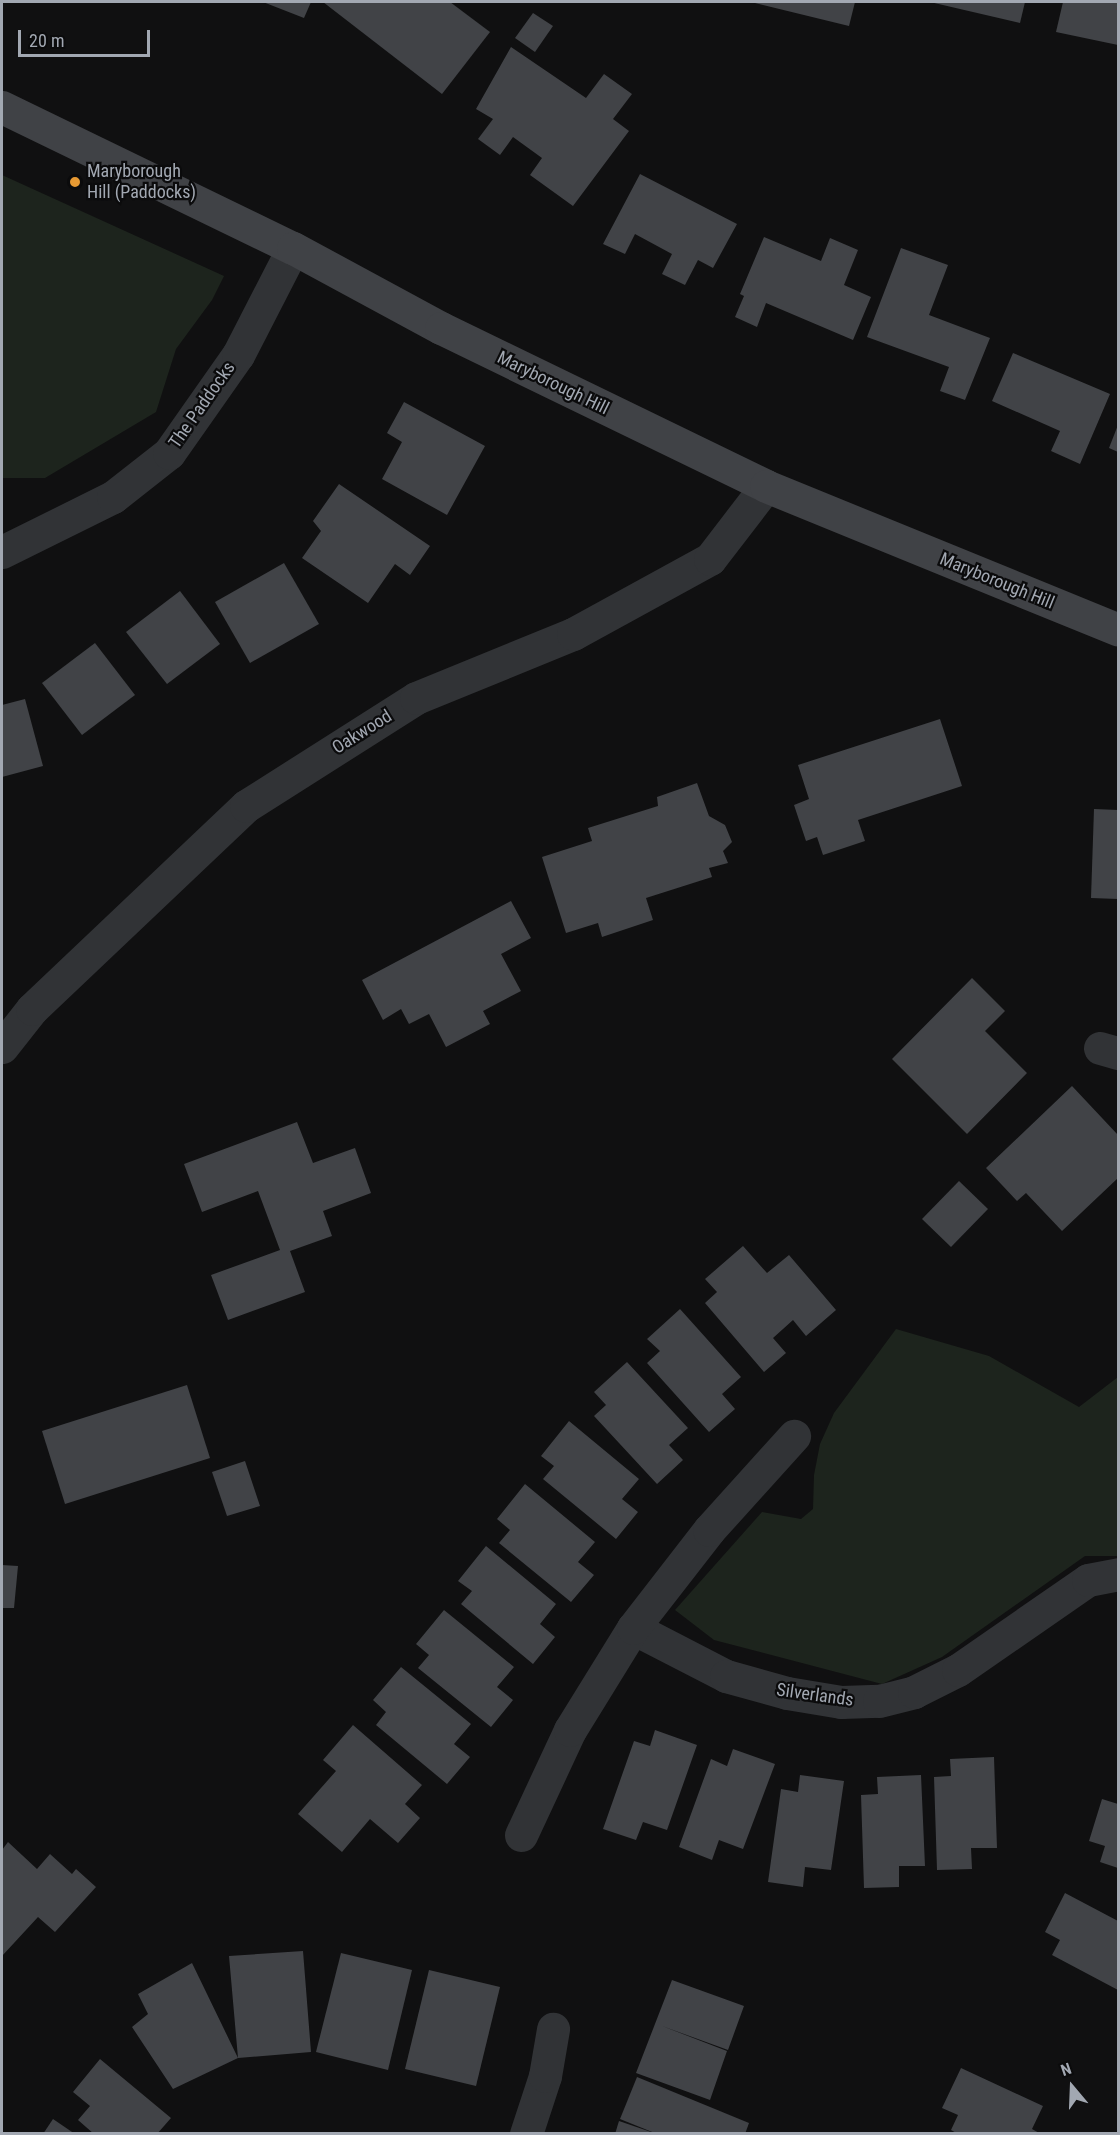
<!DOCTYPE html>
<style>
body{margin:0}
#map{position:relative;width:1120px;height:2135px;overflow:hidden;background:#101011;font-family:"Roboto Condensed",sans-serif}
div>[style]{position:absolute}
.green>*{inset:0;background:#1d241d}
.building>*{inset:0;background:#414347}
.street>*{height:33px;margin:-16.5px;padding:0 16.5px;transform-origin:16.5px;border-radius:16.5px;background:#313336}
.secondary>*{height:33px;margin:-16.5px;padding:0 16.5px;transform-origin:16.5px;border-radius:16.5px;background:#404246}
.dots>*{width:16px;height:16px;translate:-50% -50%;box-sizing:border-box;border:3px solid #0b0b0c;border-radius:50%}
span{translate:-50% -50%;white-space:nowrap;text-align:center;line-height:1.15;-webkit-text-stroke:4.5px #0b0b0c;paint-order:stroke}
.poi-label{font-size:18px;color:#a2a8b2}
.left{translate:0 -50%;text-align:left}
.street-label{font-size:18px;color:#a2a8b2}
.frame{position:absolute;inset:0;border:3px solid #a2a8b2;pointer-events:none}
.north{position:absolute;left:1042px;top:2057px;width:60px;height:60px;-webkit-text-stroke:4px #0b0b0c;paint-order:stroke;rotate:341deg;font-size:16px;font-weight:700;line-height:24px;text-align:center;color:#a2a8b2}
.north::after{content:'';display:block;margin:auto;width:21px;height:27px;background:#a2a8b2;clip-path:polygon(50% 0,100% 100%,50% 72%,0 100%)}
.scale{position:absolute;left:18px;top:30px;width:132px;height:27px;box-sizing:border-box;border:3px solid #a2a8b2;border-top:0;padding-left:8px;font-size:18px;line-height:21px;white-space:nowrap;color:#a2a8b2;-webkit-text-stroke:4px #0b0b0c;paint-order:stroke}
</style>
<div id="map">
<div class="green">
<i style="clip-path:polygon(2px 175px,224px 276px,212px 300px,176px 349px,156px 412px,45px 478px,2px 478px)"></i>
<i style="clip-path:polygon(896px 1329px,989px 1356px,1079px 1407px,1118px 1377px,1118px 1556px,1085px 1556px,942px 1657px,882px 1684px,714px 1640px,675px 1610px,762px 1512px,801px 1519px,813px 1509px,814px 1475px,820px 1444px,834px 1413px)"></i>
</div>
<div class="building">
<i style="clip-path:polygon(263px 2px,311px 2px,304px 18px)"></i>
<i style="clip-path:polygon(323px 2px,450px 2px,490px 32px,442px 94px)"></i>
<i style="clip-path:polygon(751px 2px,855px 2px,849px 26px)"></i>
<i style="clip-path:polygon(930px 2px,1025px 2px,1020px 23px)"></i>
<i style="clip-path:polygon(1063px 2px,1118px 2px,1118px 45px,1056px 32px)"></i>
<i style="clip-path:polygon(533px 13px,553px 26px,535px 52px,515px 38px)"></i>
<i style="clip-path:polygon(511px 47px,586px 98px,604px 74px,632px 94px,613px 119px,629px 131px,573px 206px,530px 175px,542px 158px,513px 137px,500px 155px,478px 139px,493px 119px,476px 109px)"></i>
<i style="clip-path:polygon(640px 174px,737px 224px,713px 268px,698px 260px,685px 285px,662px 274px,672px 254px,635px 234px,625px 254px,603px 244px)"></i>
<i style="clip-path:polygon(764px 237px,821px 261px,830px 238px,858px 250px,844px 285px,871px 297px,853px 340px,766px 303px,757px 327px,735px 317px,744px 296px,740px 294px)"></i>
<i style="clip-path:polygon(901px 248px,948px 265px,929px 315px,990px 338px,965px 400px,940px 391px,949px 367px,867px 337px)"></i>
<i style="clip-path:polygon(1013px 353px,1110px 394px,1080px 464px,1051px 451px,1060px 431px,992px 401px)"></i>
<i style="clip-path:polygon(404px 402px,485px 446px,447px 515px,382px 479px,402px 442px,387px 433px)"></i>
<i style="clip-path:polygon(1118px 425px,1118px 452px,1109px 448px)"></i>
<i style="clip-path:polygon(339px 484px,430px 546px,410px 575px,395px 564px,368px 603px,302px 558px,321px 531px,313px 521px)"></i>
<i style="clip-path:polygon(284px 563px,319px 624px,250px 663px,215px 602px)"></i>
<i style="clip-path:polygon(180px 591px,220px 644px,167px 684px,126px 632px)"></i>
<i style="clip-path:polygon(95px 643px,135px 695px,82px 735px,42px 683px)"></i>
<i style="clip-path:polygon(25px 699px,43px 766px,2px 777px,2px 705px)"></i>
<i style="clip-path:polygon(940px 719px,962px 786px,858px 820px,865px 841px,823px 855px,817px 837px,806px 841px,794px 805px,809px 799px,798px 765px)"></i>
<i style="clip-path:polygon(697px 783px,709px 816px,725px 825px,732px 842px,723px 851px,728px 863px,709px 868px,712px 877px,646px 898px,653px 920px,602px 937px,598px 923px,566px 933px,542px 857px,592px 841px,588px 828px,658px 806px,657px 797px)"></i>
<i style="clip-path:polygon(1094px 809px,1118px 810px,1118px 899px,1091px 898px)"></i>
<i style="clip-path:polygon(511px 901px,531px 938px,501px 954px,521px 991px,483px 1011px,490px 1024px,446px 1047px,429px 1014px,409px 1024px,401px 1009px,383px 1020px,362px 980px)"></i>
<i style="clip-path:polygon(972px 978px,1005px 1011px,985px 1031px,1027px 1073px,967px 1134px,892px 1059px)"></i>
<i style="clip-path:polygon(1072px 1086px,1118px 1135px,1118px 1178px,1062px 1231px,1026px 1193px,1017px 1201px,986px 1168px)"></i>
<i style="clip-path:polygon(297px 1122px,313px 1163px,355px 1148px,371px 1193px,323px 1211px,332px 1236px,290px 1251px,305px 1292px,228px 1320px,211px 1275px,280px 1250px,258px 1191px,202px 1212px,184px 1164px)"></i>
<i style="clip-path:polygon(959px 1181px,988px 1209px,951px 1247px,922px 1219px)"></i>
<i style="clip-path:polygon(743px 1246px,767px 1273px,789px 1255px,836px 1310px,806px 1336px,793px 1320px,773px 1338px,786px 1353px,764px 1372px,705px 1303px,717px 1292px,705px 1279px)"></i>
<i style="clip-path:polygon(680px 1309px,741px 1377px,722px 1394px,735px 1409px,709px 1432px,647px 1363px,660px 1351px,647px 1339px)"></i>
<i style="clip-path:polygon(627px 1362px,688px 1428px,669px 1445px,683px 1460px,657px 1484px,594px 1416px,606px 1405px,594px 1392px)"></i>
<i style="clip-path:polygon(187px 1385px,210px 1458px,65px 1504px,42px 1431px)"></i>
<i style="clip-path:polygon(569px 1421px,639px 1479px,622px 1499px,638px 1512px,616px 1539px,543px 1479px,554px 1466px,541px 1456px)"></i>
<i style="clip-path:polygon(245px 1461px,260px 1506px,227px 1516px,212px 1472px)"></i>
<i style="clip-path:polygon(525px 1484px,595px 1542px,578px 1562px,594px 1575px,571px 1602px,499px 1543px,510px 1530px,497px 1519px)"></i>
<i style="clip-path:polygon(486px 1546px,556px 1604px,540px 1624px,555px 1637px,533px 1664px,461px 1604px,472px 1591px,458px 1581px)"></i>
<i style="clip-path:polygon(2px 1565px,18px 1566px,14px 1608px,2px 1608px)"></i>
<i style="clip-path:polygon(444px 1610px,514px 1667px,497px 1687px,513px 1700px,491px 1727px,418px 1668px,429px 1655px,416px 1644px)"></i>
<i style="clip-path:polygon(401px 1667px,471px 1724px,454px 1744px,470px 1757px,447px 1784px,376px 1725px,386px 1712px,373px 1700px)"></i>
<i style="clip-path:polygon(353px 1725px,422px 1785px,405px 1804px,420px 1818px,398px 1843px,370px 1819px,342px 1852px,298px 1814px,336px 1771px,323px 1760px)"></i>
<i style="clip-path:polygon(655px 1730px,697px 1745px,667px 1830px,643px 1822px,636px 1840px,603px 1829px,634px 1741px,650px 1746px)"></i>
<i style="clip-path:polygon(733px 1749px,775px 1764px,743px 1849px,719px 1840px,712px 1860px,679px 1847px,711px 1759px,727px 1766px)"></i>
<i style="clip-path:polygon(994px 1757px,997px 1848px,971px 1848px,972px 1869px,937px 1870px,934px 1777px,951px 1776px,950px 1759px)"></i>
<i style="clip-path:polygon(800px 1775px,844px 1781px,831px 1870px,805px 1867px,803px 1887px,768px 1882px,781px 1789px,798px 1792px)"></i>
<i style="clip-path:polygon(921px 1775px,925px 1866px,899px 1866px,899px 1887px,864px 1888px,861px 1795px,878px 1794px,877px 1777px)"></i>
<i style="clip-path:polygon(1102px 1799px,1118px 1804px,1118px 1868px,1100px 1862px,1105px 1846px,1089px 1841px)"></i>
<i style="clip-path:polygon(8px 1842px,37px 1869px,50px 1854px,72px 1874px,76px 1869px,96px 1887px,55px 1932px,38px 1917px,2px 1956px,2px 1850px)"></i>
<i style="clip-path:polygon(1065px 1893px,1118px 1921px,1118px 1990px,1052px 1955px,1060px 1940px,1045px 1932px)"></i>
<i style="clip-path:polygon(303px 1951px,311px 2052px,238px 2058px,173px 2089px,132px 2027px,148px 2014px,138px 1994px,192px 1963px,238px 2058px,229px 1956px)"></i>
<i style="clip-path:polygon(341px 1953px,412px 1970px,388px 2070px,316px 2052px)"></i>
<i style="clip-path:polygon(429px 1970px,500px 1987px,476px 2086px,405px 2069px)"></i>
<i style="clip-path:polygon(672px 1980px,744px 2006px,728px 2050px,662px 2026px,727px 2051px,710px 2100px,636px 2073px)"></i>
<i style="clip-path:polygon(100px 2059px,171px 2118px,157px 2134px,94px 2134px,78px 2120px,90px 2106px,73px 2092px)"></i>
<i style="clip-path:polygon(961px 2068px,1043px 2106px,1032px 2129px,1041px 2134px,958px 2134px,951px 2130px,958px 2115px,942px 2108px)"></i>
<i style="clip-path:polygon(637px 2077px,749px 2123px,745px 2134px,657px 2134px,620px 2119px)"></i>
<i style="clip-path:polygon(53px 2119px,75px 2134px,43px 2134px)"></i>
<i style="clip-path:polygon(619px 2121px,654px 2133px,653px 2134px,615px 2134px)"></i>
</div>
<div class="street">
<i style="left:2px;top:552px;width:124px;rotate:-26.4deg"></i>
<i style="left:113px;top:497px;width:71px;rotate:-38.2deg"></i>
<i style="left:169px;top:453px;width:120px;rotate:-54.9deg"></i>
<i style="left:238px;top:355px;width:120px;rotate:-62.8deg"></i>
<i style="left:2px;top:1047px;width:48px;rotate:-51.7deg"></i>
<i style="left:32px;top:1009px;width:295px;rotate:-43.5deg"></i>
<i style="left:246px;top:806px;width:201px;rotate:-32.4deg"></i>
<i style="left:416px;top:698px;width:170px;rotate:-22.2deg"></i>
<i style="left:573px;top:634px;width:156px;rotate:-28.7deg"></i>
<i style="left:710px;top:559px;width:92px;rotate:-52.5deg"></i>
<i style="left:1100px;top:1048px;width:19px;rotate:16deg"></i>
<i style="left:633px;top:1628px;width:105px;rotate:27.3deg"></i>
<i style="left:726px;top:1676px;width:63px;rotate:15.6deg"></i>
<i style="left:787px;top:1693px;width:55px;rotate:9.5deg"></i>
<i style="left:841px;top:1702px;width:38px;rotate:-2deg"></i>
<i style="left:879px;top:1701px;width:36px;rotate:-14deg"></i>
<i style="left:914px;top:1692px;width:49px;rotate:-26.6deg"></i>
<i style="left:958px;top:1670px;width:158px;rotate:-34.7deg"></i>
<i style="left:1088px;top:1580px;width:31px;rotate:-11deg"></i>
<i style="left:521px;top:1835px;width:116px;rotate:-65deg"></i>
<i style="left:570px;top:1730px;width:120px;rotate:-58.3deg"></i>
<i style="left:633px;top:1628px;width:124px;rotate:-52.2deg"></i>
<i style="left:709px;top:1530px;width:127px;rotate:-47.9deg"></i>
<i style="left:526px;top:2134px;width:61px;rotate:-71.9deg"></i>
<i style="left:545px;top:2076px;width:48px;rotate:-80.3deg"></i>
</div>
<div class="secondary">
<i style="left:2px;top:107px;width:323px;rotate:25.9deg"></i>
<i style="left:293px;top:248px;width:168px;rotate:28.4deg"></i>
<i style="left:441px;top:328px;width:361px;rotate:25.9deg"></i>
<i style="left:766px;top:486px;width:380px;rotate:22.2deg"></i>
</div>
<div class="dots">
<i style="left:75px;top:182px;background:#e69933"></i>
</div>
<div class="poi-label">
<span class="left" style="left:87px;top:182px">Maryborough<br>Hill (Paddocks)</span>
</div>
<div class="street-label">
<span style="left:553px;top:383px;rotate:26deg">Maryborough Hill</span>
<span style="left:202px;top:405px;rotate:-55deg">The Paddocks</span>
<span style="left:997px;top:581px;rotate:22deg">Maryborough Hill</span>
<span style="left:362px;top:732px;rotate:-32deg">Oakwood</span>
<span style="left:815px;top:1695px;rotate:8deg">Silverlands</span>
</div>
<div class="frame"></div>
<div class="north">N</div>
<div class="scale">20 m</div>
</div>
